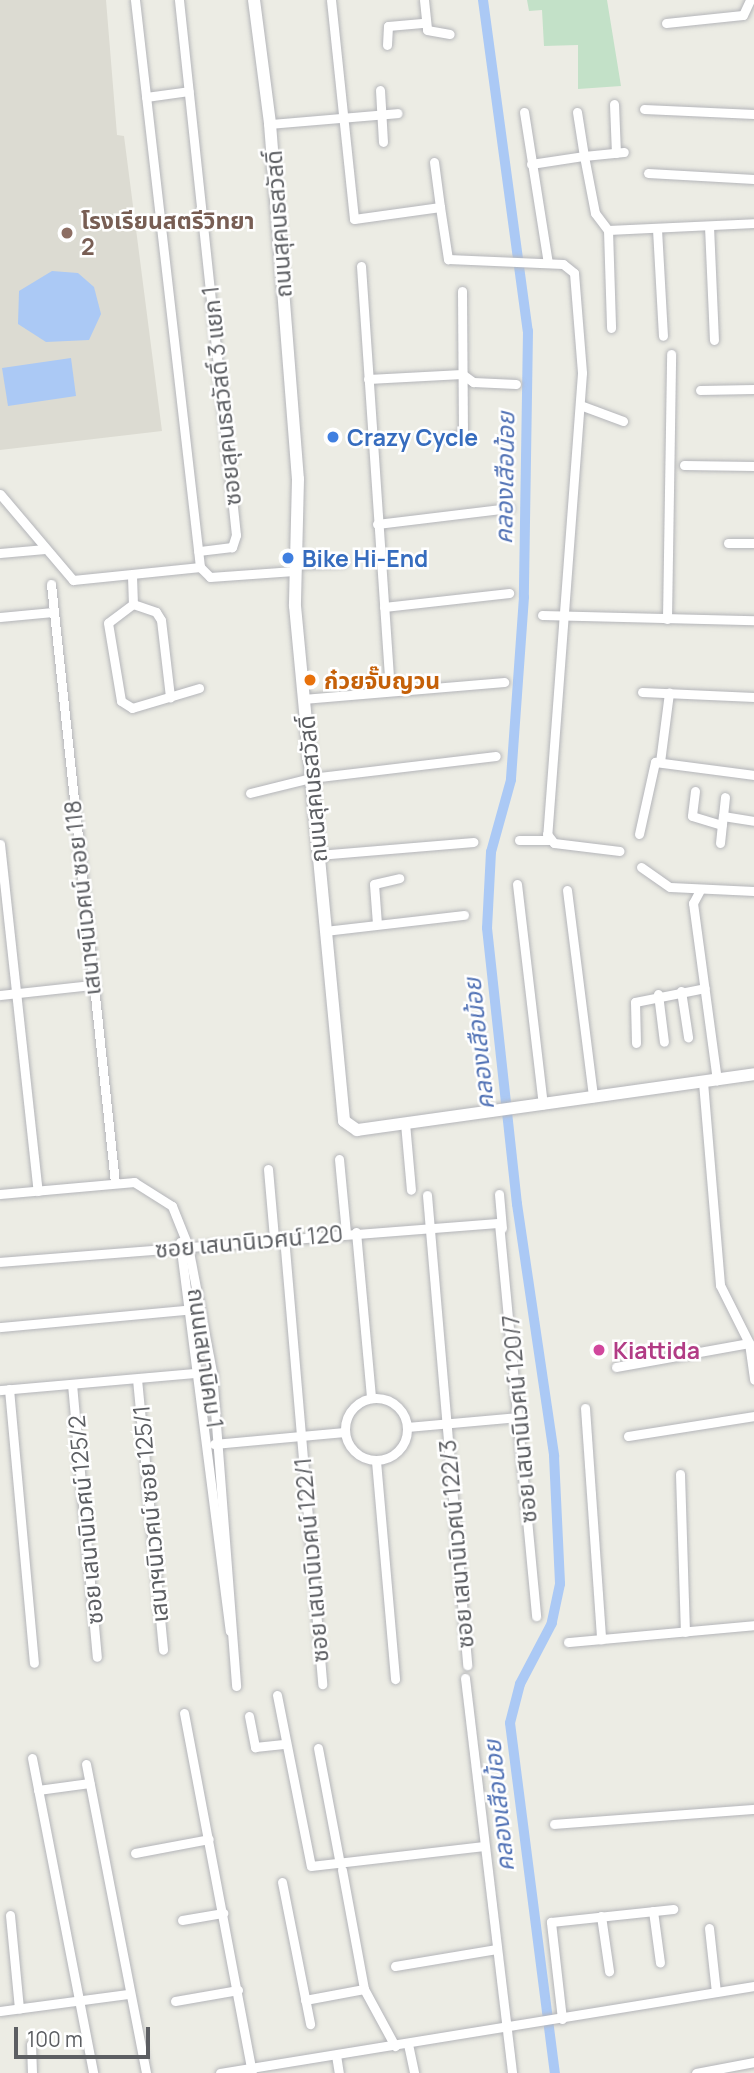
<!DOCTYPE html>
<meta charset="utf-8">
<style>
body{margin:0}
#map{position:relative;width:754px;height:2073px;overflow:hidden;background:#ecece4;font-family:Manrope,"Noto Sans Thai",sans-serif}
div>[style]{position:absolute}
.education>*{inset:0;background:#dcdbd2}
.green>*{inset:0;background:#c3e1c8}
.water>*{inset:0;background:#abc9f5}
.canal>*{height:10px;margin:-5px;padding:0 5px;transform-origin:5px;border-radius:5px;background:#abc9f5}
.roads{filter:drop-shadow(0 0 2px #b4b5b9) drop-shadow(0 0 2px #b4b5b9)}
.street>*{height:9px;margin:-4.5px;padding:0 4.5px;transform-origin:4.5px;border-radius:4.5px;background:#fff}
.street>.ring{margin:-4.5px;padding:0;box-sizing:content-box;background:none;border:9px solid #fff;border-radius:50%}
.secondary>*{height:12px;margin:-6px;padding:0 6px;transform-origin:6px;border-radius:6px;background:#fff}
.dots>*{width:19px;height:19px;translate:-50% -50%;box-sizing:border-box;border:4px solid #fff;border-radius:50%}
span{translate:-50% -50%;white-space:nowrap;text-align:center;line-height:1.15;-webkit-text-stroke:5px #fff;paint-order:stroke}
.education-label{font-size:23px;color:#785e54;font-weight:700}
.left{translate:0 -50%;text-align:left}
.street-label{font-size:23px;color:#5c5e62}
.shop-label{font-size:23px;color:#366cbe;font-weight:700}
.food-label{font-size:23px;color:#c56008;font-weight:700}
.hotel-label{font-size:23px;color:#b23c85;font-weight:700}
.water-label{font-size:24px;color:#5172b5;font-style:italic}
.scale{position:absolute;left:14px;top:2027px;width:136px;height:32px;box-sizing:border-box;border:4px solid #5c5e62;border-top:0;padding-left:9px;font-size:21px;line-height:24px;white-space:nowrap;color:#5c5e62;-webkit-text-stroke:5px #fff;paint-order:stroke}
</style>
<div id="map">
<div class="education">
<i style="clip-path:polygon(0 0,106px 0,117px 135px,124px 136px,162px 431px,0 450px)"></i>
</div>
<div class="green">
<i style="clip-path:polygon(527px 0,607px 0,621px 86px,578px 89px,578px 45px,544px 46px,542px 10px,529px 11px)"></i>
</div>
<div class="water">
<i style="clip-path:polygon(52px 271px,78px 273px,94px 287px,101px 314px,89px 340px,46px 342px,18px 324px,19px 291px)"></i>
<i style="clip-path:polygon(71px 358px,76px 396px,8px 406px,2px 368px)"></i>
</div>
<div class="canal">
<i style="left:483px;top:0;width:334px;rotate:82.3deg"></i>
<i style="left:528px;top:331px;width:266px;rotate:90.9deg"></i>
<i style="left:524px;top:597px;width:183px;rotate:94.1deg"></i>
<i style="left:511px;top:780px;width:75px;rotate:105.5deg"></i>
<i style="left:491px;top:852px;width:76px;rotate:93deg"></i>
<i style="left:487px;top:928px;width:278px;rotate:83.8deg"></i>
<i style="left:517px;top:1204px;width:255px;rotate:81.6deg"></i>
<i style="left:554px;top:1456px;width:128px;rotate:87.3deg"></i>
<i style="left:560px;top:1584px;width:40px;rotate:102deg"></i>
<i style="left:552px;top:1623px;width:69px;rotate:117.7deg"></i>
<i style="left:520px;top:1684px;width:40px;rotate:104.4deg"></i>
<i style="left:510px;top:1723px;width:353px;rotate:82.7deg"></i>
</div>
<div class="roads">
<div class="street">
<i style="left:135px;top:0;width:571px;rotate:83.46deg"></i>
<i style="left:200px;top:567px;width:14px;rotate:45deg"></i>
<i style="left:210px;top:577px;width:84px;rotate:-4.1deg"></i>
<i style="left:179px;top:0;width:538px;rotate:83.92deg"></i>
<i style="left:236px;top:535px;width:13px;rotate:108deg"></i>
<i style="left:232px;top:547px;width:34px;rotate:173deg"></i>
<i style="left:331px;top:0;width:220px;rotate:84deg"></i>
<i style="left:354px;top:219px;width:87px;rotate:-7.9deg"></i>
<i style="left:440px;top:207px;width:53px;rotate:81.3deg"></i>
<i style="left:448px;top:259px;width:115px;rotate:2.5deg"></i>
<i style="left:563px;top:264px;width:14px;rotate:39deg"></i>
<i style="left:574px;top:273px;width:100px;rotate:85.4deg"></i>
<i style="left:582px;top:373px;width:462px;rotate:94.3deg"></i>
<i style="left:547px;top:834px;width:11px;rotate:52deg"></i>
<i style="left:554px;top:843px;width:66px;rotate:6.9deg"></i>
<i style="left:424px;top:0;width:30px;rotate:84deg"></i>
<i style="left:427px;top:30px;width:23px;rotate:10deg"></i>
<i style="left:666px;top:23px;width:77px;rotate:-5.9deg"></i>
<i style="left:743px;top:15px;width:17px;rotate:-65deg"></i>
<i style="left:387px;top:45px;width:19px;rotate:-87deg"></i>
<i style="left:388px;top:26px;width:37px;rotate:-5deg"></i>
<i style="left:380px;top:90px;width:52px;rotate:86.7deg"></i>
<i style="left:146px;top:97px;width:43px;rotate:-7.9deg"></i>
<i style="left:614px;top:104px;width:49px;rotate:87.7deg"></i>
<i style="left:644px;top:109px;width:110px;rotate:2.6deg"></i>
<i style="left:524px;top:112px;width:153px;rotate:81deg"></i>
<i style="left:577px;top:112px;width:45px;rotate:81deg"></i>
<i style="left:584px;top:156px;width:40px;rotate:-5.7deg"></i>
<i style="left:270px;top:124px;width:128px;rotate:-4.9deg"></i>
<i style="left:434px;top:162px;width:45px;rotate:82.4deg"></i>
<i style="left:531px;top:164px;width:54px;rotate:-8.6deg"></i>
<i style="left:584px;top:156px;width:58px;rotate:79.1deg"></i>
<i style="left:595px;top:213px;width:21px;rotate:53deg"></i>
<i style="left:608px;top:230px;width:146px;rotate:-2.7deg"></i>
<i style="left:648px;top:173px;width:106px;rotate:3.2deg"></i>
<i style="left:709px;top:226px;width:114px;rotate:87.5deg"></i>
<i style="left:657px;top:229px;width:107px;rotate:86.8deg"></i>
<i style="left:608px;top:230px;width:98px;rotate:88.2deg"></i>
<i style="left:361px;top:266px;width:426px;rotate:86.1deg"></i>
<i style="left:368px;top:379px;width:94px;rotate:-3deg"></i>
<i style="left:462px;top:374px;width:14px;rotate:36deg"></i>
<i style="left:473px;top:382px;width:43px;rotate:2.7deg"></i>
<i style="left:700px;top:390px;width:54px;rotate:-1.1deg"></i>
<i style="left:580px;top:405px;width:46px;rotate:20.4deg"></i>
<i style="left:445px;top:438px;width:18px;rotate:-9deg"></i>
<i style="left:463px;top:435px;width:144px;rotate:-90.4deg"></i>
<i style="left:684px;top:465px;width:70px;rotate:0.8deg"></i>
<i style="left:0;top:494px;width:113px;rotate:49.7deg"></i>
<i style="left:73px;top:580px;width:128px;rotate:-5.8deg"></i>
<i style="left:377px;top:524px;width:133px;rotate:-6.9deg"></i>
<i style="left:728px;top:543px;width:26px"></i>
<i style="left:0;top:553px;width:45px;rotate:-5.1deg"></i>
<i style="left:294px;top:564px;width:49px;rotate:-2.3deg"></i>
<i style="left:132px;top:576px;width:28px;rotate:88deg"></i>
<i style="left:133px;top:604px;width:31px;rotate:143deg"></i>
<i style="left:108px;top:623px;width:79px;rotate:80.5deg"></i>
<i style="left:121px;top:701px;width:13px;rotate:32deg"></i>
<i style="left:132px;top:708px;width:70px;rotate:-16.6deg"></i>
<i style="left:51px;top:584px;width:602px;rotate:83.9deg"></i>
<i style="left:133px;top:604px;width:24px;rotate:19deg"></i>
<i style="left:156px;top:612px;width:9px;rotate:58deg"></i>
<i style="left:161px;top:620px;width:78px;rotate:83.3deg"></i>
<i style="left:384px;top:607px;width:126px;rotate:-6.4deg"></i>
<i style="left:542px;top:615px;width:212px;rotate:1.4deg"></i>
<i style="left:0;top:617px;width:53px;rotate:-5.4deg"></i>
<i style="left:667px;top:619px;width:265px;rotate:-89.1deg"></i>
<i style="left:642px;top:692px;width:112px;rotate:2.6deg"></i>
<i style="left:303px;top:699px;width:202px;rotate:-4.8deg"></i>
<i style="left:660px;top:762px;width:70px;rotate:-82.6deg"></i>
<i style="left:695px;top:791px;width:25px;rotate:97deg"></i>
<i style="left:692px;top:816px;width:31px;rotate:17deg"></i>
<i style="left:250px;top:793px;width:63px;rotate:-13.8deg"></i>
<i style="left:311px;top:778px;width:186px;rotate:-6.8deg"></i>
<i style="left:723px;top:816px;width:19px;rotate:-84deg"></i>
<i style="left:639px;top:834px;width:74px;rotate:-77.5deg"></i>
<i style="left:655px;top:762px;width:100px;rotate:7.5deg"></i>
<i style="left:519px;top:840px;width:30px"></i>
<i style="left:720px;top:843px;width:27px;rotate:-84deg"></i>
<i style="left:723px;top:816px;width:31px;rotate:9deg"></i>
<i style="left:0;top:844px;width:349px;rotate:83.8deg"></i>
<i style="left:318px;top:855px;width:156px;rotate:-4.8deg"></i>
<i style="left:641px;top:867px;width:35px;rotate:35deg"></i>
<i style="left:670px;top:887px;width:84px;rotate:2.7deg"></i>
<i style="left:517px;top:884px;width:222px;rotate:83.3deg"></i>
<i style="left:567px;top:890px;width:209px;rotate:82.8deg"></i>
<i style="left:700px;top:890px;width:15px;rotate:118deg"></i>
<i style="left:693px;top:903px;width:179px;rotate:82.3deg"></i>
<i style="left:377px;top:924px;width:40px;rotate:-94.3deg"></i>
<i style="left:374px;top:884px;width:26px;rotate:-13deg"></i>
<i style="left:325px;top:931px;width:140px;rotate:-6.6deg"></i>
<i style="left:681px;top:991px;width:47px;rotate:81.3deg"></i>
<i style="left:658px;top:994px;width:48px;rotate:82.9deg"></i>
<i style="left:0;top:995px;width:92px;rotate:-6.3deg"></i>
<i style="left:636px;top:1043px;width:41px;rotate:-91.4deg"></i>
<i style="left:635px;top:1002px;width:71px;rotate:-11.3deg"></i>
<i style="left:703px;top:1082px;width:204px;rotate:85.2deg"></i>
<i style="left:720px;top:1285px;width:65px;rotate:63.4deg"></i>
<i style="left:749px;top:1343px;width:37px;rotate:82deg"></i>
<i style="left:405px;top:1123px;width:67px;rotate:84.9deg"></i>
<i style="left:339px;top:1159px;width:74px;rotate:84.6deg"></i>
<i style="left:268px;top:1169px;width:69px;rotate:85deg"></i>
<i style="left:0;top:1194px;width:135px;rotate:-5.1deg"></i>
<i style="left:134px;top:1182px;width:45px;rotate:32.3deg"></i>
<i style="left:172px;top:1206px;width:43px;rotate:68.2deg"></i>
<i style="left:188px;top:1246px;width:128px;rotate:79.2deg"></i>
<i style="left:212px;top:1372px;width:315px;rotate:85.6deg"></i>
<i style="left:499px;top:1194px;width:34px;rotate:85deg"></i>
<i style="left:427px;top:1195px;width:472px;rotate:85.1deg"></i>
<i style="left:356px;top:1232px;width:167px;rotate:84.8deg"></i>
<i style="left:284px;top:1237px;width:449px;rotate:85.1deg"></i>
<i style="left:180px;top:1242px;width:392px;rotate:82.7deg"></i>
<i style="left:0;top:1262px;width:501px;rotate:-4.47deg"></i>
<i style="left:499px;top:1223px;width:395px;rotate:84.6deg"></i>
<i style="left:0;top:1327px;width:194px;rotate:-5.3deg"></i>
<i style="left:616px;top:1367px;width:135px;rotate:-10.2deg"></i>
<i style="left:137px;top:1379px;width:272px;rotate:84.5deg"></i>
<i style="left:72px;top:1384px;width:274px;rotate:84.8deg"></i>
<i style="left:9px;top:1389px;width:275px;rotate:84.8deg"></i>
<i style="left:0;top:1390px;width:205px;rotate:-5deg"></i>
<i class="ring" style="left:345px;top:1398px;width:53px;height:53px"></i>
<i style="left:585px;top:1408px;width:232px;rotate:86deg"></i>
<i style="left:407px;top:1427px;width:112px;rotate:-5.1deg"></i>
<i style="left:628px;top:1436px;width:128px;rotate:-9deg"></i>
<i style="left:214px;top:1444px;width:131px;rotate:-5.3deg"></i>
<i style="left:376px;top:1461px;width:219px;rotate:85deg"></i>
<i style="left:680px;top:1474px;width:158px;rotate:88.2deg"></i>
<i style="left:568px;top:1642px;width:187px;rotate:-5.2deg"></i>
<i style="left:465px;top:1678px;width:398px;rotate:83.2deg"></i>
<i style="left:277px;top:1695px;width:174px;rotate:78.8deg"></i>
<i style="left:311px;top:1866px;width:174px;rotate:-6.6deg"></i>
<i style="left:184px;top:1713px;width:365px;rotate:79.3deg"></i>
<i style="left:249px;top:1716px;width:32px;rotate:79deg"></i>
<i style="left:255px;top:1747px;width:31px;rotate:-6deg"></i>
<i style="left:318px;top:1748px;width:118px;rotate:79.3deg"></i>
<i style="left:32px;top:1758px;width:321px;rotate:79deg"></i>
<i style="left:86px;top:1764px;width:315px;rotate:79deg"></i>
<i style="left:38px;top:1790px;width:52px;rotate:-7.7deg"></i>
<i style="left:554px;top:1824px;width:201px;rotate:-4.3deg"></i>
<i style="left:135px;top:1853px;width:75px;rotate:-10.7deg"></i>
<i style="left:342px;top:1870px;width:121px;rotate:79.5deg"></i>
<i style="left:364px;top:1989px;width:65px;rotate:61.5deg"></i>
<i style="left:282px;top:1882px;width:145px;rotate:78.8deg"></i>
<i style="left:653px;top:1911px;width:52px;rotate:82.3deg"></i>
<i style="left:10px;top:1915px;width:94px;rotate:84.5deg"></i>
<i style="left:601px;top:1916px;width:56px;rotate:81.7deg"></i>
<i style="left:182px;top:1920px;width:42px;rotate:-9.7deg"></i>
<i style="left:709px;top:1928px;width:64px;rotate:83.8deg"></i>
<i style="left:395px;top:1966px;width:103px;rotate:-9.5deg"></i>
<i style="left:305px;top:2000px;width:60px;rotate:-10.6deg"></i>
<i style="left:175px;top:2001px;width:64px;rotate:-9.9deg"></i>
<i style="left:0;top:2011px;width:129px;rotate:-7.6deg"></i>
<i style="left:562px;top:2019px;width:98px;rotate:-96.5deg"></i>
<i style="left:551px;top:1922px;width:123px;rotate:-6.1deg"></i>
<i style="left:31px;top:2044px;width:29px;rotate:88deg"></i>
<i style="left:408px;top:2044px;width:30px;rotate:78deg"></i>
<i style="left:336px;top:2055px;width:18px;rotate:81deg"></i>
<i style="left:220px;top:2073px;width:541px;rotate:-9.25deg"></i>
<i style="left:696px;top:2073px;width:59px;rotate:-10.7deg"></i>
</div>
<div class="secondary">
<i style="left:254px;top:0;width:125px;rotate:82.6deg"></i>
<i style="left:270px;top:124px;width:356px;rotate:85.5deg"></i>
<i style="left:298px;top:479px;width:127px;rotate:91.4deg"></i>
<i style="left:295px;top:606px;width:517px;rotate:84.56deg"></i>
<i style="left:344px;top:1121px;width:16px;rotate:35deg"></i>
<i style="left:357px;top:1130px;width:401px;rotate:-8deg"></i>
</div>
</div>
<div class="dots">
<i style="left:67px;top:233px;background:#8d6e63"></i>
<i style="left:333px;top:437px;background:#3f7fe0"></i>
<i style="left:288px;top:558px;background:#3f7fe0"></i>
<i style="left:310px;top:680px;background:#e8710a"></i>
<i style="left:599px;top:1350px;background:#d1479c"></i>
</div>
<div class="education-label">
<span class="left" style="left:81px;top:233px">โรงเรียนสตรีวิทยา<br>2</span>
</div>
<div class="street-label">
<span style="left:278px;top:224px;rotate:-94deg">ถนนสุคนธสวัสดิ์</span>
<span style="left:221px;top:396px;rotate:-96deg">ซอยสุคนธสวัสดิ์ 3 แยก 1</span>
<span style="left:312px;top:789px;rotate:-95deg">ถนนสุคนธสวัสดิ์</span>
<span style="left:82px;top:898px;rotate:-96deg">เสนาฯนิเวศน์ ซอย 118</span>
<span style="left:249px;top:1241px;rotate:-5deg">ซอย เสนานิเวศน์ 120</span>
<span style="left:206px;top:1358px;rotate:82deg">ถนนเสนานิคม 1</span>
<span style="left:519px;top:1419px;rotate:-95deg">ซอย เสนานิเวศน์ 120/7</span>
<span style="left:150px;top:1514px;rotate:-95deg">เสนาฯนิเวศน์ ซอย 125/1</span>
<span style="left:85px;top:1520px;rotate:-95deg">ซอย เสนานิเวศน์ 125/2</span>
<span style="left:456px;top:1544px;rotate:-95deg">ซอย เสนานิเวศน์ 122/3</span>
<span style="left:311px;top:1560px;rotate:-95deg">ซอย เสนานิเวศน์ 122/1</span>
</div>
<div class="shop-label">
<span class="left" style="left:347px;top:437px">Crazy Cycle</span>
<span class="left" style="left:302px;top:558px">Bike Hi-End</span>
</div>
<div class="food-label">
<span class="left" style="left:324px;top:680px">ก๋วยจั๊บญวน</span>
</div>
<div class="hotel-label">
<span class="left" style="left:613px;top:1350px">Kiattida</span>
</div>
<div class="water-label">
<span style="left:504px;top:478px;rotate:-89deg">คลองเสือน้อย</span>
<span style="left:478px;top:1044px;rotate:-96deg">คลองเสือน้อย</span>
<span style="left:498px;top:1806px;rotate:-96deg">คลองเสือน้อย</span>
</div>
<div class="scale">100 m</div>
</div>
